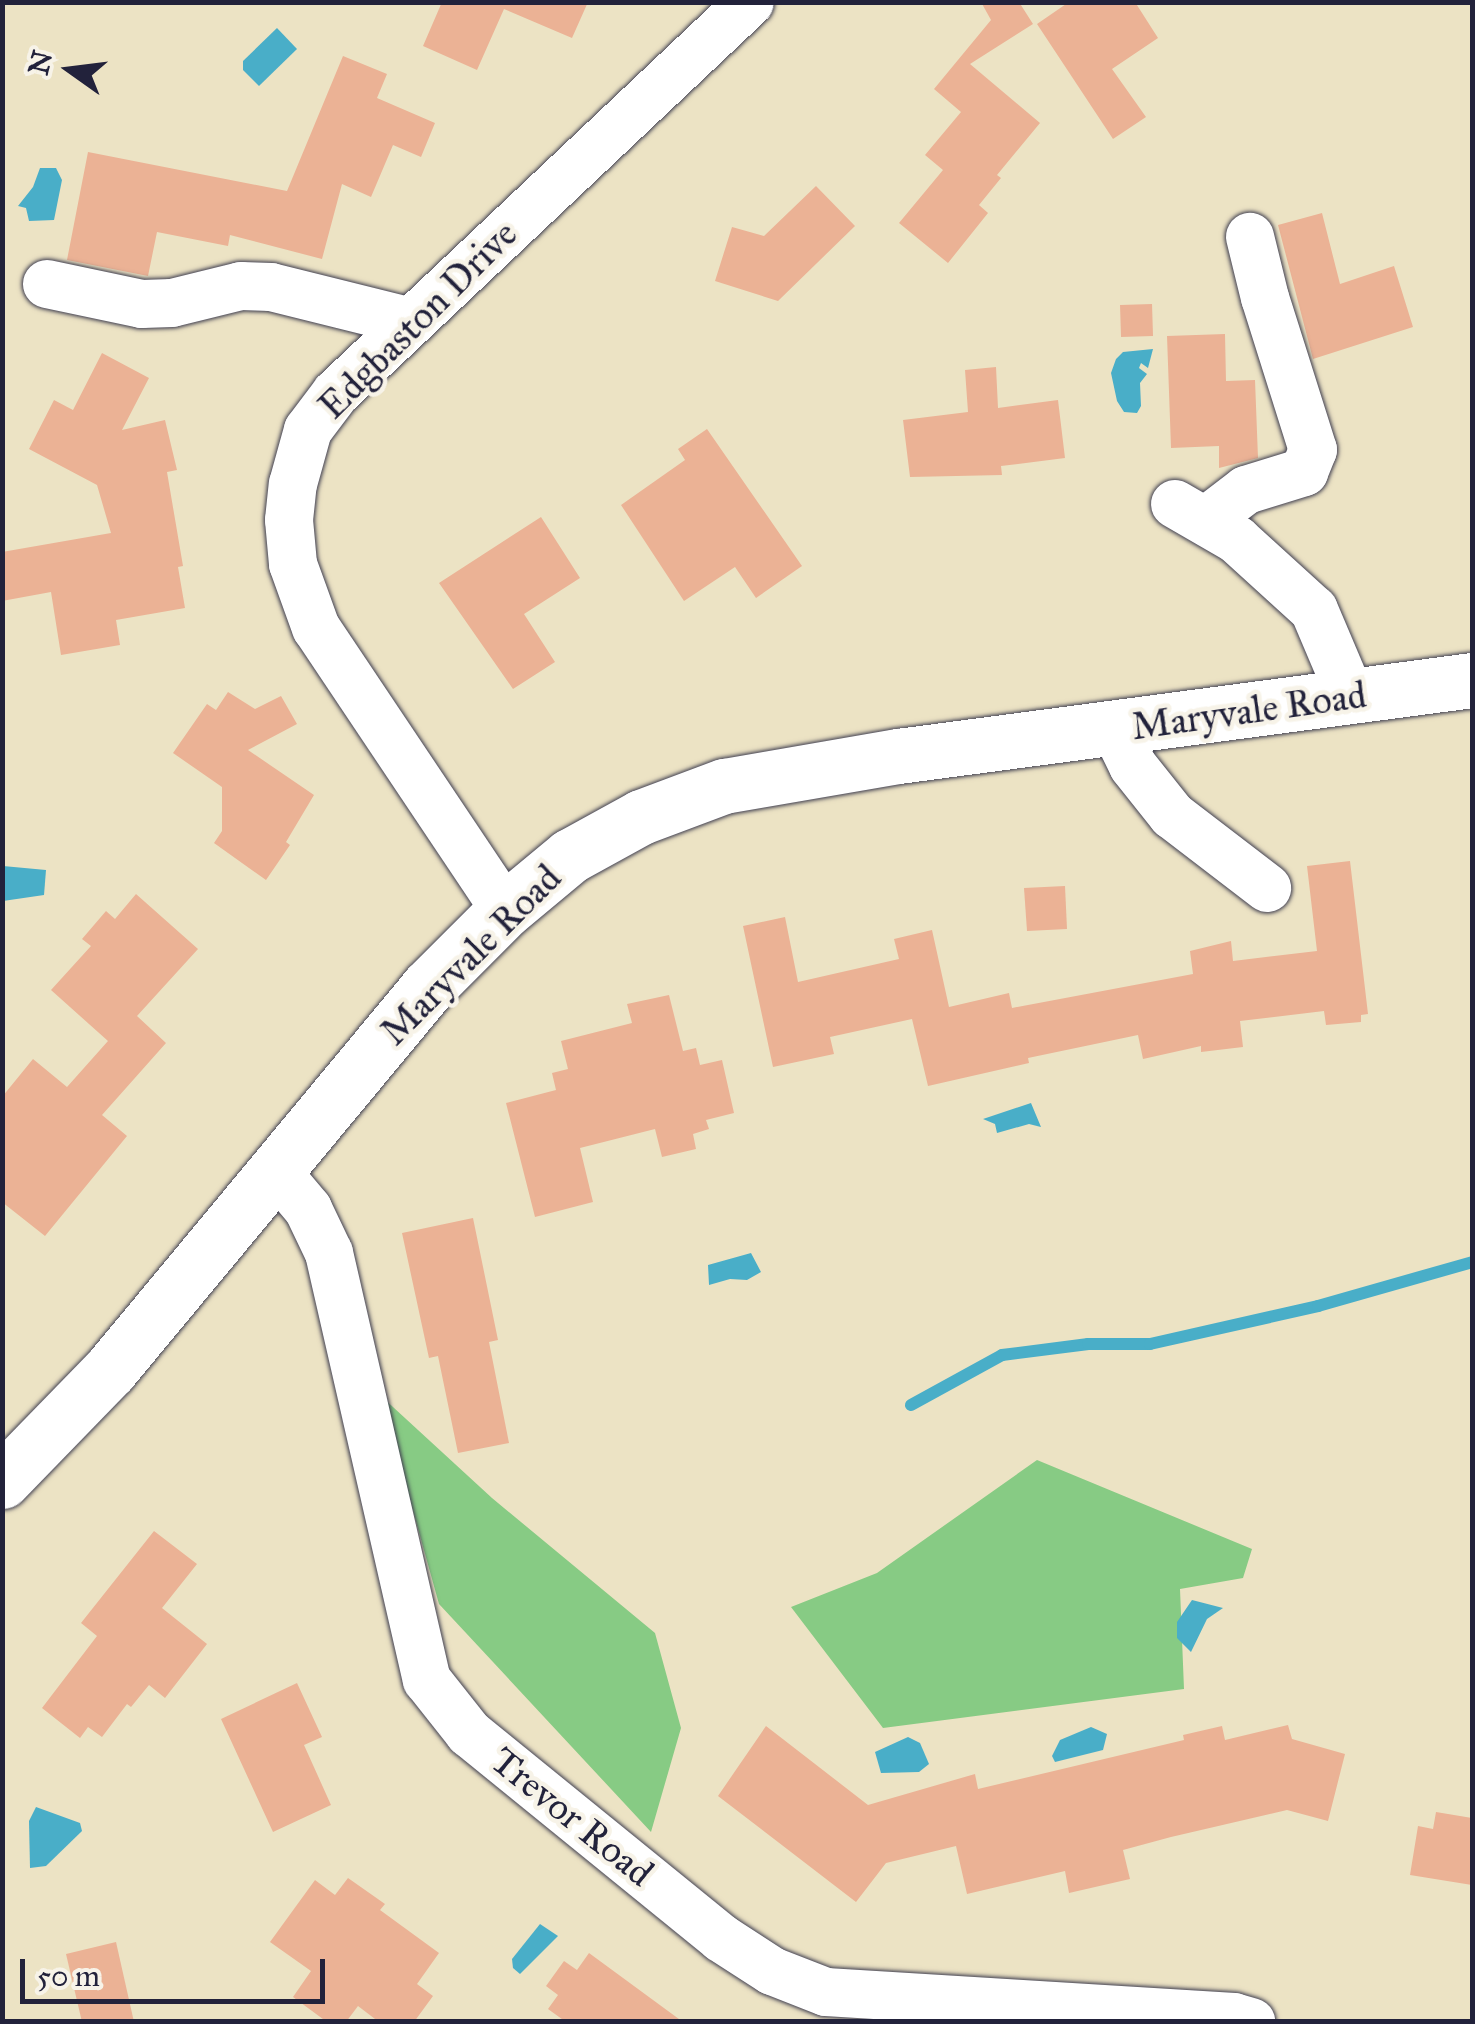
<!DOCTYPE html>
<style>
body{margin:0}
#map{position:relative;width:1475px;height:2024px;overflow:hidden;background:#ece3c4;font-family:"IM FELL Great Primer",serif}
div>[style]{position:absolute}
.green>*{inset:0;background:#87cb84}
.water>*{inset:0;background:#49aec8}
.stream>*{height:12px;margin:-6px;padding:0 6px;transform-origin:6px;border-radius:6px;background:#49aec8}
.building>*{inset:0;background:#ebb295}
.roads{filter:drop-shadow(0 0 2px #403f50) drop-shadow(0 0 2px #403f50)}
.minor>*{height:48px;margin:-24px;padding:0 24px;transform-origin:24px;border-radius:24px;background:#fff}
.tertiary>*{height:55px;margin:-27.5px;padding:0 27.5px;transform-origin:27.5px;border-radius:27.5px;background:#fff}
span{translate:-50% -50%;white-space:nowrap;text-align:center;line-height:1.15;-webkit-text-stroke:9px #f7f3e8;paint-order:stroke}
.street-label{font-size:38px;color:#22223b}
.frame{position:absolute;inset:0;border:5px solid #22223b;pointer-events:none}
.north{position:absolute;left:20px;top:20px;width:100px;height:100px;-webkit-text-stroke:8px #f7f3e8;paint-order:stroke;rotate:284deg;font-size:28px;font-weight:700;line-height:40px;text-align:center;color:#22223b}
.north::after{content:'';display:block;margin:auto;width:35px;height:45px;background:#22223b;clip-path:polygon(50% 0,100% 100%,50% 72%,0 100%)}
.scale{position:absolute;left:20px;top:1959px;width:305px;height:45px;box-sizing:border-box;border:5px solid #22223b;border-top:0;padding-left:12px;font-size:30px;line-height:35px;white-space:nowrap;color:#22223b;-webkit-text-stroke:8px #f7f3e8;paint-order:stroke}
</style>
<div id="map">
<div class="green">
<i style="clip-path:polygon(381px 1396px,492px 1498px,655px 1633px,681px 1728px,651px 1832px,439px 1604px)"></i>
<i style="clip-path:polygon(1037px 1460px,1252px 1549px,1243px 1578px,1180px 1589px,1184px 1689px,883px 1728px,791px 1607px,877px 1573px)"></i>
</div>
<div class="water">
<i style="clip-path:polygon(277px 28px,297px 49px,259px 86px,243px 70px,243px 61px)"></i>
<i style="clip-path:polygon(40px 168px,56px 168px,62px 180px,54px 220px,29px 221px,26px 208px,18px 206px,33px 187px)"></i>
<i style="clip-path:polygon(1153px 349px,1148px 368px,1141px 363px,1139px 368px,1147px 374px,1140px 383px,1141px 406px,1137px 413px,1124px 412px,1117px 401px,1111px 373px,1116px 359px,1123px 352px)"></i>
<i style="clip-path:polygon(3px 866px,46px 870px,44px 895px,3px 901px)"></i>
<i style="clip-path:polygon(1031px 1103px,1041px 1127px,1029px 1124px,997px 1133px,995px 1124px,983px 1119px)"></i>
<i style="clip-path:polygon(751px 1253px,761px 1272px,747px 1280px,730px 1279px,709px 1285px,708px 1265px)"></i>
<i style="clip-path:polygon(1192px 1600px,1223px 1608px,1207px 1619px,1191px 1652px,1177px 1638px,1177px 1622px)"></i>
<i style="clip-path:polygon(1091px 1727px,1107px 1734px,1103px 1750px,1055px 1762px,1052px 1756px,1060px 1740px)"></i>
<i style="clip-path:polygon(908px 1737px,920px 1743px,929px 1764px,919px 1772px,881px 1773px,875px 1752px)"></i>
<i style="clip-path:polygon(36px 1807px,80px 1823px,82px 1831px,46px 1866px,30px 1868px,29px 1821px)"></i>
<i style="clip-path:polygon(540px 1924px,558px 1936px,520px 1974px,513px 1968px,512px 1959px)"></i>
</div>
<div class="stream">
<i style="left:911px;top:1405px;width:104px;rotate:-28.8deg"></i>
<i style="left:1002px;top:1355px;width:87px;rotate:-7.3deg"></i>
<i style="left:1088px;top:1344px;width:62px"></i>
<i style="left:1150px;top:1344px;width:172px;rotate:-12.7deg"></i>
<i style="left:1318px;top:1306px;width:160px;rotate:-15.9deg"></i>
</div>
<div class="building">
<i style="clip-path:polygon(442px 2px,588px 2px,572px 38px,504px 9px,477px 70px,423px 46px)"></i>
<i style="clip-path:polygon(981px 2px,1019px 2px,1033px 24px,970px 64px,1040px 123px,997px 175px,1001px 178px,979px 205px,988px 213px,948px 263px,899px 223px,943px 170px,925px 155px,961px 112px,934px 89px,991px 20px)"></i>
<i style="clip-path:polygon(1069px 2px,1135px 2px,1158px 38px,1112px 69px,1146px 117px,1113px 139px,1037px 24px)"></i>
<i style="clip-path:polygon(343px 56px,387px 74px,377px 98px,435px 123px,421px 157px,393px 145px,371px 197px,342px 184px,322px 259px,230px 235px,228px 246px,157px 232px,148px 276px,67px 260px,88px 152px,287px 191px)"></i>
<i style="clip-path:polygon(816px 186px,855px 226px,778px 301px,715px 281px,732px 227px,764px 236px)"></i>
<i style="clip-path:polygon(1322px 213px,1340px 284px,1394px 266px,1413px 327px,1313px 359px,1278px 225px)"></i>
<i style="clip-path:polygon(1152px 304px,1153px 336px,1121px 337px,1120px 305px)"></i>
<i style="clip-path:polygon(1225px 334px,1226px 381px,1255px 380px,1258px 458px,1219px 468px,1219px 446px,1171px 448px,1167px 336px)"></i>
<i style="clip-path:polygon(102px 353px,149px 378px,122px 430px,165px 420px,177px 470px,167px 472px,183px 566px,178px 567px,185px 608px,116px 620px,120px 645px,61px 655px,51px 592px,2px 601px,2px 552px,111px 533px,97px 485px,29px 449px,54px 400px,73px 410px)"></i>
<i style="clip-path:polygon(996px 367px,998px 408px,1058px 400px,1065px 458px,1001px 466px,1002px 475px,910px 477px,903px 420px,968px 412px,965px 370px)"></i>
<i style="clip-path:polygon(707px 429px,802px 566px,756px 598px,735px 567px,684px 601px,621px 505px,685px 460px,678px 449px)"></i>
<i style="clip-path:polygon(541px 517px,580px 578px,524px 614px,555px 662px,513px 689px,439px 583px)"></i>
<i style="clip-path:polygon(228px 692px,255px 709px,281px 696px,297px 724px,248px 750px,314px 795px,286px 842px,290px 845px,266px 880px,214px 843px,222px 831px,222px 787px,173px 753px,207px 704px,216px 710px)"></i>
<i style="clip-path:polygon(1350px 861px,1368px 1014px,1361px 1015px,1361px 1022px,1326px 1025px,1324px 1011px,1240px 1021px,1243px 1047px,1201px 1052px,1201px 1046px,1143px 1059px,1138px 1035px,1028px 1058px,1029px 1063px,928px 1086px,912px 1019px,830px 1037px,834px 1054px,773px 1067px,743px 926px,785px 917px,798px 982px,899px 959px,894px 939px,932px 930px,949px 1007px,1009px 993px,1012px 1008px,1193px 974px,1190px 951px,1231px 941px,1233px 961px,1317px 951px,1307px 866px)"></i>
<i style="clip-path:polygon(1065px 886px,1067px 929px,1027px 931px,1024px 888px)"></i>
<i style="clip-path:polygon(136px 894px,198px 949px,137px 1016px,166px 1043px,102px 1115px,127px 1136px,45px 1236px,2px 1202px,2px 1097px,33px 1059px,67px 1087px,108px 1041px,51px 990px,91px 946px,82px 939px,106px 911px,115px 919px)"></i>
<i style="clip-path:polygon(669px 995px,683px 1051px,696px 1048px,700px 1065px,722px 1060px,734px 1113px,706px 1120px,709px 1129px,693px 1134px,696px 1149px,662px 1157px,655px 1129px,580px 1148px,593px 1202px,535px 1217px,506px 1103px,556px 1090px,552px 1073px,568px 1069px,561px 1041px,632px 1023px,627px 1004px)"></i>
<i style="clip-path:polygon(473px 1218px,498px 1340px,489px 1342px,509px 1443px,458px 1453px,438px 1356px,429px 1358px,402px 1233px)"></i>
<i style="clip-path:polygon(154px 1531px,197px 1564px,162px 1608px,207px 1644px,165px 1698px,149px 1685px,131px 1707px,127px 1704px,102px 1737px,88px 1727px,80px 1738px,42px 1708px,97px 1636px,81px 1623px)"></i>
<i style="clip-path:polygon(297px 1683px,322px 1737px,304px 1745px,331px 1805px,273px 1832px,221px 1719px)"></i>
<i style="clip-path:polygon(1288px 1725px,1292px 1739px,1345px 1754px,1328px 1821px,1287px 1810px,1171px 1837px,1123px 1850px,1130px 1879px,1069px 1893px,1065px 1871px,967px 1894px,956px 1846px,886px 1863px,856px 1902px,718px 1796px,766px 1726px,868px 1805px,975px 1774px,978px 1789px,1184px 1740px,1183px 1735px,1222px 1726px,1225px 1740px)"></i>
<i style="clip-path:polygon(1436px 1812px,1472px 1818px,1472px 1885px,1410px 1875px,1418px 1826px,1433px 1829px)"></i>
<i style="clip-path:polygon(348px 1878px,385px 1904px,380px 1910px,439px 1953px,417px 1984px,433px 1996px,414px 2022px,379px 2022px,358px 2006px,346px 2022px,327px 2022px,293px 1997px,311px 1971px,270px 1942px,315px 1880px,335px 1895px)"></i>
<i style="clip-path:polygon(116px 1942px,134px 2022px,82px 2022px,66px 1954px)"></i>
<i style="clip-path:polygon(589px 1953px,683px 2022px,566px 2022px,548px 2009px,558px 1995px,546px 1986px,564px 1961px,577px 1970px)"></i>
</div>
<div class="roads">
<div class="minor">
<i style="left:47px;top:284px;width:97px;rotate:11.9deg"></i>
<i style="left:142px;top:304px;width:30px;rotate:-2deg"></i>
<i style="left:172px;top:303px;width:71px;rotate:-13.8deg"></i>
<i style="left:241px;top:286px;width:30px;rotate:2deg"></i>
<i style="left:271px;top:287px;width:144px;rotate:14deg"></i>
<i style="left:1175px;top:504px;width:72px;rotate:30.1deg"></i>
<i style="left:1237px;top:540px;width:104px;rotate:42.3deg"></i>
<i style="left:1314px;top:610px;width:95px;rotate:67deg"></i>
<i style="left:1208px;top:519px;width:48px;rotate:-37.3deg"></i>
<i style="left:1246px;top:490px;width:61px;rotate:-17.2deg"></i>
<i style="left:1304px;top:472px;width:24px;rotate:-68deg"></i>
<i style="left:1313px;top:450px;width:159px;rotate:-107.5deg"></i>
<i style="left:1265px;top:298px;width:63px;rotate:-103.8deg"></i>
<i style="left:1115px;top:729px;width:41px;rotate:64.1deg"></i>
<i style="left:1133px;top:766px;width:63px;rotate:51.5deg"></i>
<i style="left:1172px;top:815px;width:120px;rotate:37.5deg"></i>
<i style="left:505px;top:910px;width:339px;rotate:-123.8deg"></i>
<i style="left:316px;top:628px;width:68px;rotate:-109.8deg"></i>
<i style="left:293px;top:564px;width:44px;rotate:-95.2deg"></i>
<i style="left:289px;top:520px;width:36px;rotate:-84deg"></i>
<i style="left:293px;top:484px;width:56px;rotate:-74.5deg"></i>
<i style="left:308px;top:430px;width:46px;rotate:-52.9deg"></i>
<i style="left:336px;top:393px;width:569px;rotate:-43.36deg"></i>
<i style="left:276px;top:1171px;width:50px;rotate:49.9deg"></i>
<i style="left:308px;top:1209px;width:49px;rotate:64.5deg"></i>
<i style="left:329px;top:1253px;width:438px;rotate:77.1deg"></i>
<i style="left:427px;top:1680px;width:68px;rotate:51.6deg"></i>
<i style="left:469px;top:1733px;width:325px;rotate:39.1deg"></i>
<i style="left:721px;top:1938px;width:61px;rotate:32.9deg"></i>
<i style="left:772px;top:1971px;width:58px;rotate:21.3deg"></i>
<i style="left:826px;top:1992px;width:409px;rotate:3.5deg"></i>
<i style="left:1234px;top:2017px;width:18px;rotate:16deg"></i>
</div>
<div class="tertiary">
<i style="left:2px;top:1481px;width:155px;rotate:-45.8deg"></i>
<i style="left:110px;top:1370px;width:498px;rotate:-50.3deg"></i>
<i style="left:428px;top:987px;width:109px;rotate:-45deg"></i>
<i style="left:505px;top:910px;width:85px;rotate:-39.7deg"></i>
<i style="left:570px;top:856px;width:81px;rotate:-28.8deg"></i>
<i style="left:641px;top:817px;width:89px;rotate:-20.5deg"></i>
<i style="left:724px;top:786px;width:177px;rotate:-9.8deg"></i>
<i style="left:898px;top:756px;width:579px;rotate:-7.54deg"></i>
</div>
</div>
<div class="street-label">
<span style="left:418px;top:320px;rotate:-45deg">Edgbaston Drive</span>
<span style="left:1249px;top:711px;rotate:-8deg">Maryvale Road</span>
<span style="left:471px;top:955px;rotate:-45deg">Maryvale Road</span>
<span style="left:572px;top:1817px;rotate:39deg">Trevor Road</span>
</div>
<div class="frame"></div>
<div class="north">N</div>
<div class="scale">50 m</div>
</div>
